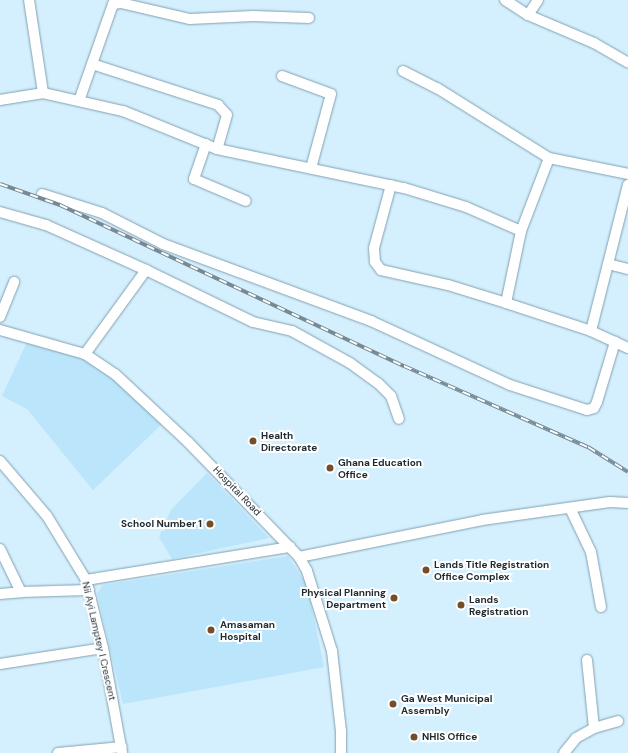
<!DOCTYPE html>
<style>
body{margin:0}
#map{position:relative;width:628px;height:753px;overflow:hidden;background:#d4effd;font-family:"DM Sans",sans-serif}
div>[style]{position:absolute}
.built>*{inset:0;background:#bae5fa}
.roads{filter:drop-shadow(0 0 1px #81a1b1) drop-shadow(0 0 1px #81a1b1)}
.minor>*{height:10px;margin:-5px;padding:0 5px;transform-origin:5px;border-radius:5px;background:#fff}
.rail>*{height:4px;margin-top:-2px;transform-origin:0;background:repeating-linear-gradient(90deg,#fff 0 8px,#768994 0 16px);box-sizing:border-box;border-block:1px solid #768994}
.dots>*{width:11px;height:11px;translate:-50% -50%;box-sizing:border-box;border:2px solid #fff;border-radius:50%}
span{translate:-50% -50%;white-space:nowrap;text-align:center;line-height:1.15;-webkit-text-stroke:4px #fff;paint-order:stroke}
.poi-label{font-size:10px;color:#1d2a31;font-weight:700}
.left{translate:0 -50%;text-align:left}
.right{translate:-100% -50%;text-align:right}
.street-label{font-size:10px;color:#1d2a31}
</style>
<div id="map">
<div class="built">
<i style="clip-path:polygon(27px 342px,95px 363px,109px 370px,162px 424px,93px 490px,27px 409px,2px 396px)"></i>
<i style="clip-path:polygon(207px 473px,269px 538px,172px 559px,159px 537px,171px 510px)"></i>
<i style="clip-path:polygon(288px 556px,307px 585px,324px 667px,123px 704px,97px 593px,103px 585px)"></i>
</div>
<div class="roads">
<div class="minor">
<i style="left:29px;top:0;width:94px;rotate:81.4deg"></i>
<i style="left:505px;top:0;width:27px;rotate:33deg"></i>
<i style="left:528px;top:15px;width:72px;rotate:23deg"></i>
<i style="left:594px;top:43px;width:39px;rotate:30deg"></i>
<i style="left:528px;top:15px;width:18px;rotate:-56deg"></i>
<i style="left:92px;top:64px;width:133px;rotate:18deg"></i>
<i style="left:218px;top:105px;width:13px;rotate:48deg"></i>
<i style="left:227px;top:115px;width:35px;rotate:106deg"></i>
<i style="left:403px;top:71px;width:38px;rotate:27deg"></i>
<i style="left:437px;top:88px;width:132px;rotate:32deg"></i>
<i style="left:549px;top:158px;width:81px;rotate:11.4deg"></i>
<i style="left:282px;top:76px;width:52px;rotate:20.2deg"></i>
<i style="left:331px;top:94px;width:77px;rotate:105.1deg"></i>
<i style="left:0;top:100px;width:44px;rotate:-9.2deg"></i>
<i style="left:43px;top:93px;width:82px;rotate:12.7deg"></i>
<i style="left:123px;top:111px;width:101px;rotate:22deg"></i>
<i style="left:217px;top:149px;width:191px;rotate:11.8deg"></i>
<i style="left:404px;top:188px;width:65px;rotate:17deg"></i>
<i style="left:466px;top:207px;width:60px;rotate:23.6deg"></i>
<i style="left:79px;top:101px;width:103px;rotate:-70.7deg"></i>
<i style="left:113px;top:4px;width:8px;rotate:-7deg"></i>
<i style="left:121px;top:3px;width:71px;rotate:13.1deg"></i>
<i style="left:190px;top:19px;width:63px;rotate:-2.7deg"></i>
<i style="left:253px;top:16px;width:56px;rotate:2deg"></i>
<i style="left:206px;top:144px;width:37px;rotate:109deg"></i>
<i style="left:194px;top:179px;width:56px;rotate:22.9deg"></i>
<i style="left:391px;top:185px;width:65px;rotate:105.1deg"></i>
<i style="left:374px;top:248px;width:14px;rotate:86deg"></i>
<i style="left:375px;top:262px;width:10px;rotate:53deg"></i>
<i style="left:381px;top:270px;width:69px;rotate:12.6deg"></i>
<i style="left:448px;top:285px;width:61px;rotate:17.2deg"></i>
<i style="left:506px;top:303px;width:89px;rotate:18.2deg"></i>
<i style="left:591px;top:331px;width:41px;rotate:24.7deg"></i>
<i style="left:42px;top:194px;width:63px;rotate:17.6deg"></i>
<i style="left:102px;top:213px;width:68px;rotate:26.9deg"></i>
<i style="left:163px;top:244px;width:222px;rotate:20.3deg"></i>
<i style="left:371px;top:321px;width:153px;rotate:24.7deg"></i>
<i style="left:510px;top:385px;width:81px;rotate:18deg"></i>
<i style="left:587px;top:410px;width:7px;rotate:-16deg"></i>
<i style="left:594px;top:408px;width:7px;rotate:-63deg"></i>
<i style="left:597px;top:402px;width:63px;rotate:-73.3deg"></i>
<i style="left:0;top:212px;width:48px;rotate:15.8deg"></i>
<i style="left:46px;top:225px;width:110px;rotate:24.2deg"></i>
<i style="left:608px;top:264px;width:21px;rotate:14deg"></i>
<i style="left:506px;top:303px;width:74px;rotate:-78.2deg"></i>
<i style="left:521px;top:231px;width:78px;rotate:-69deg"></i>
<i style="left:0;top:317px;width:38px;rotate:-68deg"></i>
<i style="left:0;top:330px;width:88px;rotate:15.8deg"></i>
<i style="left:85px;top:354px;width:36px;rotate:34deg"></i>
<i style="left:115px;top:374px;width:100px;rotate:43deg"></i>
<i style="left:188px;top:442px;width:160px;rotate:46deg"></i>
<i style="left:299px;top:557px;width:16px;rotate:60deg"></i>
<i style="left:307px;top:571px;width:84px;rotate:72.6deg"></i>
<i style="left:332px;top:651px;width:81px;rotate:83.6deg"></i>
<i style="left:341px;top:731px;width:22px;rotate:90deg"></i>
<i style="left:591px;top:331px;width:151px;rotate:-75.8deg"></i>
<i style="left:85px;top:354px;width:104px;rotate:-54deg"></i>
<i style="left:146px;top:270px;width:119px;rotate:25.9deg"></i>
<i style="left:253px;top:322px;width:40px;rotate:13deg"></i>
<i style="left:292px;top:331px;width:66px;rotate:28.9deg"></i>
<i style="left:350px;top:363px;width:34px;rotate:36deg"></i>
<i style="left:378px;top:383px;width:18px;rotate:45deg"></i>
<i style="left:391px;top:396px;width:24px;rotate:71deg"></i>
<i style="left:0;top:461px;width:72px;rotate:49.5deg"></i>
<i style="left:47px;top:516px;width:75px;rotate:58.6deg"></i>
<i style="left:86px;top:580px;width:70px;rotate:76deg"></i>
<i style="left:103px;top:648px;width:107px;rotate:79.7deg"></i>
<i style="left:570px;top:508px;width:49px;rotate:64.5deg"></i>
<i style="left:591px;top:552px;width:56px;rotate:79.7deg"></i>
<i style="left:0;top:549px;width:48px;rotate:64deg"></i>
<i style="left:21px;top:592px;width:68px;rotate:-1.7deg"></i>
<i style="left:299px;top:557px;width:187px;rotate:-11.4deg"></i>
<i style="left:482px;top:520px;width:129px;rotate:-8deg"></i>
<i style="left:610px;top:502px;width:18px;rotate:3deg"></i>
<i style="left:86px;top:580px;width:207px;rotate:-9.2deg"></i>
<i style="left:0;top:594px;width:21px;rotate:-5deg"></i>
<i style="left:587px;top:660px;width:68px;rotate:84.1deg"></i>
<i style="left:0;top:664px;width:104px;rotate:-8.8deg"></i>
<i style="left:58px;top:753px;width:64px;rotate:-5.4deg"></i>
<i style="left:564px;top:753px;width:19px;rotate:-51deg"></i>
<i style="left:576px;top:738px;width:21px;rotate:-29deg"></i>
<i style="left:594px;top:728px;width:25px;rotate:-16deg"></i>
</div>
</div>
<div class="rail">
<i style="left:0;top:184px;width:64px;rotate:19.3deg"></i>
<i style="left:60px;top:205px;width:380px;rotate:25.1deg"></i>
<i style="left:404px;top:366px;width:201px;rotate:23.8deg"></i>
<i style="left:588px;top:447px;width:47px;rotate:32deg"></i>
</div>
<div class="dots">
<i style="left:253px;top:441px;background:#744e2b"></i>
<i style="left:330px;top:468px;background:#744e2b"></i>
<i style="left:210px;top:524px;background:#744e2b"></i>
<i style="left:426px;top:570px;background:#744e2b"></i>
<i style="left:394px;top:598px;background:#744e2b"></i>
<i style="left:461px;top:605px;background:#744e2b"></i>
<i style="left:211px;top:630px;background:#744e2b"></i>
<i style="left:393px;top:704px;background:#744e2b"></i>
<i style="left:414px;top:737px;background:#744e2b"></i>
</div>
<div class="poi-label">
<span class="left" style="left:261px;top:441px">Health<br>Directorate</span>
<span class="left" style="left:338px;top:468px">Ghana Education<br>Office</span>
<span class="right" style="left:202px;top:524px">School Number 1</span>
<span class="left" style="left:434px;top:570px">Lands Title Registration<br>Office Complex</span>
<span class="right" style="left:386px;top:598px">Physical Planning<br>Department</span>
<span class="left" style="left:469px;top:605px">Lands<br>Registration</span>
<span class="left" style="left:220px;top:630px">Amasaman<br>Hospital</span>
<span class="left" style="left:401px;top:704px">Ga West Municipal<br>Assembly</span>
<span class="left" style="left:422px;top:737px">NHIS Office</span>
</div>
<div class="street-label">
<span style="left:237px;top:491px;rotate:46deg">Hospital Road</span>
<span style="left:99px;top:641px;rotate:77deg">Nii Ayi Lamptey I Crescent</span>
</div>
</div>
